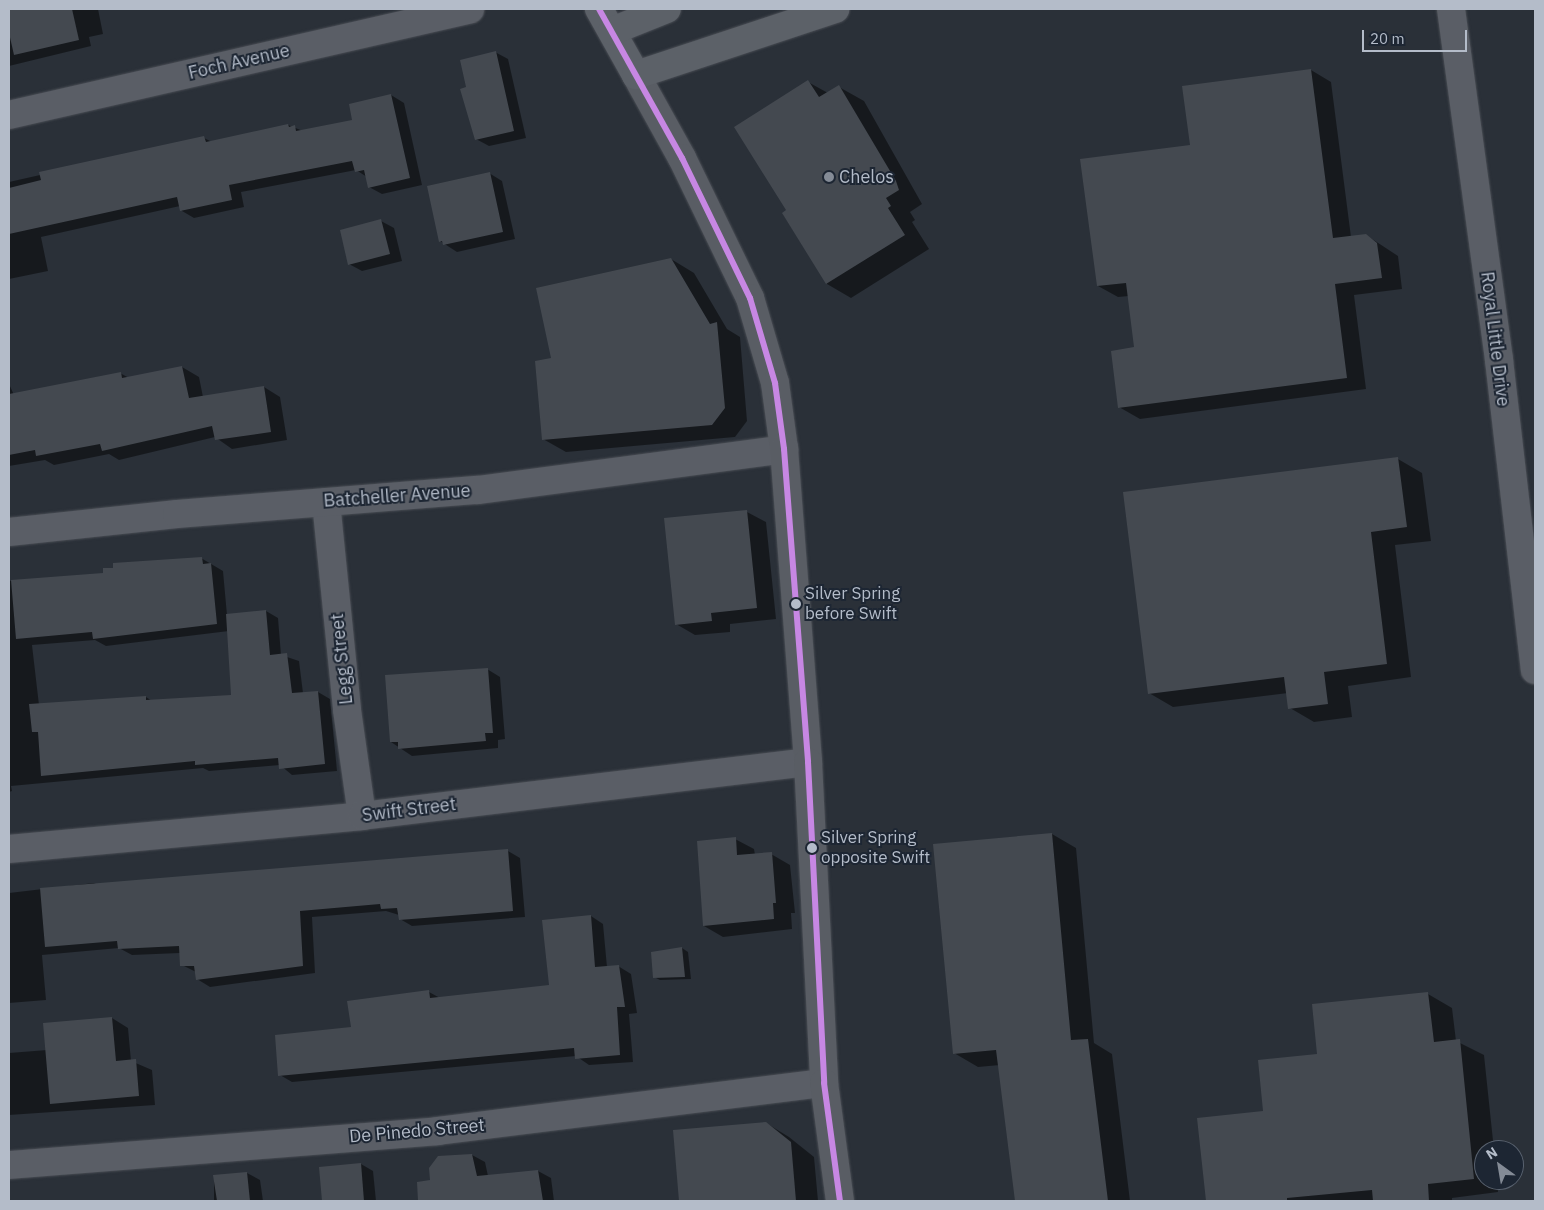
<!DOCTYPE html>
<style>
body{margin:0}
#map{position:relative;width:1544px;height:1210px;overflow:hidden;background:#2a3038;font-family:"IBM Plex Sans",sans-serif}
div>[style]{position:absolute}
.shadow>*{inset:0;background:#0007}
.building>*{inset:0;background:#444950}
.roads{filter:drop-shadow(0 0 1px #484c53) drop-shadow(0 0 1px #484c53)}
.street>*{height:28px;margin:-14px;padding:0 14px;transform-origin:14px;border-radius:14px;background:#5a5e66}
.secondary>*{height:28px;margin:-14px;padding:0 14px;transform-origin:14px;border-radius:14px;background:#595d64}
.primary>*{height:28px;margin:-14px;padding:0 14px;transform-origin:14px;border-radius:14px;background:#5c6168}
.bus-1>*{height:6px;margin:-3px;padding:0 3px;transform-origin:3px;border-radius:3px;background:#c787e3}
.dots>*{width:14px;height:14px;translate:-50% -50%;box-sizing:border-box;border:2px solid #1d2633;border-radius:50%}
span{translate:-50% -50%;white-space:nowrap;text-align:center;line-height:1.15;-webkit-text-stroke:4px #1d2633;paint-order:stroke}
.bus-label{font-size:17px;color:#b4bcc9}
.left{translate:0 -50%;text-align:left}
.street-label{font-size:18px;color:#b4bcc9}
.poi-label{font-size:18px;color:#b4bcc9}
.frame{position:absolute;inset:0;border:10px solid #b4bcc9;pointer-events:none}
.north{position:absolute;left:1474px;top:1140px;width:50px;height:50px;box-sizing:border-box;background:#1d2633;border:1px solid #59626f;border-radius:50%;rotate:328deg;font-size:14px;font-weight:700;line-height:20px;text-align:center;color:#b4bcc9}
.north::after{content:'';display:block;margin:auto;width:18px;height:22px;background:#848b96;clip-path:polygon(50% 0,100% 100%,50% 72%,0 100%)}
.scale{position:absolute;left:1362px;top:30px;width:105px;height:22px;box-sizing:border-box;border:2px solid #b4bcc9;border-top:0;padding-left:6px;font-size:15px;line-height:18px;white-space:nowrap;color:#b4bcc9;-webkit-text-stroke:4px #1d2633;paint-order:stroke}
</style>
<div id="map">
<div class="shadow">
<i style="clip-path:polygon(9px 9px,98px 9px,103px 34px,89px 37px,91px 46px,9px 66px,9px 74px)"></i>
<i style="clip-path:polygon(495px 52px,508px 59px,526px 138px,489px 146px,476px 139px,468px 88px)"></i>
<i style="clip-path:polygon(1311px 70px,1331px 82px,1351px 237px,1366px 235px,1398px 256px,1402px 289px,1354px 295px,1366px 389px,1140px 419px,1119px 407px,1136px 349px,1129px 296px,1118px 297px,1098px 286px,1191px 146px)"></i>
<i style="clip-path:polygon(808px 82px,828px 93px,839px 87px,864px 101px,922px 204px,910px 212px,915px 220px,912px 222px,929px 249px,851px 298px,827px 284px,783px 214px,788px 211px)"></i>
<i style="clip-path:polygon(391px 95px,404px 103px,422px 185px,382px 194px,369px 187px,367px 177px,356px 170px,241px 192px,244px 207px,194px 218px,182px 211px,180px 206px,41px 237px,48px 271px,9px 279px,9px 182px,204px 138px,212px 142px,288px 125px,303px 131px,354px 121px)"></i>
<i style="clip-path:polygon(489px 173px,502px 181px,515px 239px,457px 252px,440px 241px)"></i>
<i style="clip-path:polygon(381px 221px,394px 228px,402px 261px,362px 271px,349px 264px)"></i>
<i style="clip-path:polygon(671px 259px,694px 273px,727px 329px,740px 337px,747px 421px,735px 437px,566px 452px,543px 439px,553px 358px)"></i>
<i style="clip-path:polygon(182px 367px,199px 377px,203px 397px,264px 387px,280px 397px,287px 440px,232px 449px,215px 437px,119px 460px,109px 454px,54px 465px,45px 460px,9px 466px,9px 384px,14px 395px,120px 373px,129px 378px)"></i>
<i style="clip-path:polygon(1398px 459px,1422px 473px,1431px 541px,1395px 545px,1411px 677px,1348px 686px,1352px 717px,1314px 722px,1290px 708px,1288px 693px,1173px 707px,1149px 693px)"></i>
<i style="clip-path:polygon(747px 512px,766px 522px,776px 619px,730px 624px,730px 632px,695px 635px,676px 624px)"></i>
<i style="clip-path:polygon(evenodd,201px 558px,223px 571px,227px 615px,266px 611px,278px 618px,281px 655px,299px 661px,303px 693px,318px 692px,330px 699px,337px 771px,292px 775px,280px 765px,209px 771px,203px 768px,11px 786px,12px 791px,9px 792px,9px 581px,104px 574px,201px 558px,229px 631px,233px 696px,152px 701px,146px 697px,39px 705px,32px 645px,95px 640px,106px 646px,229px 631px)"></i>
<i style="clip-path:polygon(487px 669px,500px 677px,505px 739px,498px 740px,498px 748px,412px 756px,391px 742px)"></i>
<i style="clip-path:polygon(1052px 834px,1076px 848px,1094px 1043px,1112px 1054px,1130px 1201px,1016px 1201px,1000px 1065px,978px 1067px,954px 1053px)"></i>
<i style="clip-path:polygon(735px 839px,754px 849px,755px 855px,771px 854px,790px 865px,795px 913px,791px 913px,792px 929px,723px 937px,704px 926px)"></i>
<i style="clip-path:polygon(508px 851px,520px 858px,525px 917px,412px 926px,400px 919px,399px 915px,386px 911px,312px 917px,315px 973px,210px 987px,197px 979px,196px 972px,182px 965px,180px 953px,132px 955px,119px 948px,42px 955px,46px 1000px,9px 1003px,9px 893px,94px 883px,98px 885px)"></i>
<i style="clip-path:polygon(591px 916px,603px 924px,607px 967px,618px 966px,631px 974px,637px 1013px,629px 1014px,633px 1062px,589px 1065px,576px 1056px,292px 1082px,280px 1075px,352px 1028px,429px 992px,440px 998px,551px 986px)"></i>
<i style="clip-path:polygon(682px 948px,688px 952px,691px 979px,660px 980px,654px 977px,652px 953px)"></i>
<i style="clip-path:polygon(1428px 994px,1452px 1008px,1456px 1041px,1484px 1055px,1494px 1150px,1484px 1150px,1484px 1180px,1497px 1180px,1498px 1192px,1452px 1198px,1452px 1201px,1207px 1201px,1199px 1119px,1264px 1112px,1318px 1055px)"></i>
<i style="clip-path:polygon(112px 1018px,128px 1028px,131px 1061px,152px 1070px,155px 1105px,9px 1115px,9px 1053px,47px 1050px)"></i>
<i style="clip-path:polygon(766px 1123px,789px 1137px,814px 1157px,818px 1201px,680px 1201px,674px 1131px)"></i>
<i style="clip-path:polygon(472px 1155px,485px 1162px,488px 1176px,538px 1171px,551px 1178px,554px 1201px,433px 1201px,431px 1168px)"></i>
<i style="clip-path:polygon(361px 1164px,373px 1171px,376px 1201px,323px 1201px,320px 1168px)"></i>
<i style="clip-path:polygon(247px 1173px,260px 1180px,263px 1201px,214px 1201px,214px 1177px)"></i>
</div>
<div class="building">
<i style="clip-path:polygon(9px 9px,72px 9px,79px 40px,14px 55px,9px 33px)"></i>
<i style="clip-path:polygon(496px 51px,514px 131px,475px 140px,460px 89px,466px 87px,460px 60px)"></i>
<i style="clip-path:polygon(1311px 69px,1333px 238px,1366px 234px,1377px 243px,1382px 278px,1335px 284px,1347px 378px,1118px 408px,1111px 351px,1134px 347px,1126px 283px,1097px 286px,1080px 159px,1190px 145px,1182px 86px)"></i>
<i style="clip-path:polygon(808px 80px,819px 97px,839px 85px,896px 181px,899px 190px,886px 198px,891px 206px,888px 208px,905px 235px,826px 284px,782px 213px,786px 210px,734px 127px)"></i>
<i style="clip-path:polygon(391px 94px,410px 178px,368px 188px,364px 170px,355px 172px,352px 161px,229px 185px,232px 200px,180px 211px,177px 197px,9px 234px,9px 188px,41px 180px,39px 172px,204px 136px,206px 142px,288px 124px,289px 127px,295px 125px,296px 131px,352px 120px,349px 104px)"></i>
<i style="clip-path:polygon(490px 172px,503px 232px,443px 245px,442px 241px,439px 242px,427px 186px)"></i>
<i style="clip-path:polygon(381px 219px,390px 254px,348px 265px,340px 230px)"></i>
<i style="clip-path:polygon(671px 258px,710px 324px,717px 322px,725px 408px,712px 425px,542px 440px,535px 361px,551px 358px,536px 288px)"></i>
<i style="clip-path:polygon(182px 366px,189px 398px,264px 386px,271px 432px,215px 440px,212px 426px,102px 451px,100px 444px,36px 456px,35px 450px,9px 455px,9px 394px,121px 372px,122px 378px)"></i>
<i style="clip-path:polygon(1398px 457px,1407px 527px,1371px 532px,1387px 664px,1324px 672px,1328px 704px,1288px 709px,1284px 677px,1148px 694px,1123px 492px)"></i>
<i style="clip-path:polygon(747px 510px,757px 608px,711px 613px,712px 621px,675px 625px,664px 518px)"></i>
<i style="clip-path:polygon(202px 557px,203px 564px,211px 563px,217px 624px,93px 639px,92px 632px,16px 639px,11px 580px,103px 573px,103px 568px,113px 568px,113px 563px)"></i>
<i style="clip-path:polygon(266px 610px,270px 655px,287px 653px,292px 693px,318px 691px,325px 764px,279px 769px,278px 758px,195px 765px,195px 761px,41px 776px,38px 732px,32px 732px,29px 704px,146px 696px,146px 700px,231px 695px,226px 614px)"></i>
<i style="clip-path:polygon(488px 668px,493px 733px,485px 733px,486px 741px,398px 749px,398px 742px,390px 742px,385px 675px)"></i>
<i style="clip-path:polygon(1052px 833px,1071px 1040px,1088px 1039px,1108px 1201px,1015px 1201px,996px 1050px,953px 1054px,933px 844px)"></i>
<i style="clip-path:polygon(736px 837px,737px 855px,772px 852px,776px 903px,773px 903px,774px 919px,703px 926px,697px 841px)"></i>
<i style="clip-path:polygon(508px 849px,513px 911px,399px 920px,397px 908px,381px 909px,380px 904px,300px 911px,303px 966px,196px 980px,194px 966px,180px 966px,179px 946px,118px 949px,117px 941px,45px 947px,40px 888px)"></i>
<i style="clip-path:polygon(591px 915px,595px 967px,619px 965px,625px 1007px,617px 1007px,620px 1055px,575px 1059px,574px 1048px,278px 1076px,275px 1035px,351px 1027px,347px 1001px,429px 990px,430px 998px,549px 985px,542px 920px)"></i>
<i style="clip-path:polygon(682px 947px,685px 977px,653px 978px,651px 952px)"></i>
<i style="clip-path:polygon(1428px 992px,1434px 1042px,1460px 1039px,1474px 1179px,1428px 1184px,1429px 1201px,1373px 1201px,1372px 1190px,1287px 1198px,1287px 1201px,1206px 1201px,1197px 1118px,1263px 1111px,1258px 1060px,1317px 1054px,1312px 1004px)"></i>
<i style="clip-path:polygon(112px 1017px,116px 1061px,136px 1059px,139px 1096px,50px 1104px,43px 1023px)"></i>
<i style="clip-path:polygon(766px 1122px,791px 1142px,796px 1201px,679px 1201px,673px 1130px)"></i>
<i style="clip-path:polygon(472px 1154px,477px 1176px,538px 1170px,543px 1201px,418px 1201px,417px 1182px,430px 1180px,429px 1168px,438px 1156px)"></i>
<i style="clip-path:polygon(361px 1163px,364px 1201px,322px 1201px,319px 1167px)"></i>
<i style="clip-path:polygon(247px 1172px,250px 1201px,217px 1201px,213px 1175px)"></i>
</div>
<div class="roads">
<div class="street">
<i style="left:1451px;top:9px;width:354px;rotate:82.2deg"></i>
<i style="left:1499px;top:360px;width:312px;rotate:83.4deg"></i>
<i style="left:9px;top:115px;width:473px;rotate:-12.9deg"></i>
<i style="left:326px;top:502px;width:209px;rotate:84.2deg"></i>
<i style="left:347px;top:710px;width:107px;rotate:81.9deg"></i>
<i style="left:9px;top:532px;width:169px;rotate:-6.1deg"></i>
<i style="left:177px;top:514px;width:302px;rotate:-4.6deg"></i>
<i style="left:478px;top:490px;width:309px;rotate:-7.6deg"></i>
<i style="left:9px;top:849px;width:355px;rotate:-5.3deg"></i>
<i style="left:362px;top:816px;width:449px;rotate:-6.9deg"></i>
<i style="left:9px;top:1165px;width:430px;rotate:-4.5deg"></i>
<i style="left:438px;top:1131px;width:389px;rotate:-7.1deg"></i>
</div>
<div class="secondary">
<i style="left:636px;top:75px;width:95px;rotate:61deg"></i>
<i style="left:682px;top:158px;width:156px;rotate:64.1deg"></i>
<i style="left:750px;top:298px;width:89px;rotate:73.6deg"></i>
<i style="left:775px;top:383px;width:67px;rotate:82.2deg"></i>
<i style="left:784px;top:449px;width:314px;rotate:85.6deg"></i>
<i style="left:808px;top:762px;width:321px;rotate:87.1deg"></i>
<i style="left:824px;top:1083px;width:119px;rotate:82.3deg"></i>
</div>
<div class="primary">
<i style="left:599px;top:9px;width:76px;rotate:60.7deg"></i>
<i style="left:636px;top:75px;width:210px;rotate:-18.3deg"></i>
<i style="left:612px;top:31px;width:59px;rotate:-21.8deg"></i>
</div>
</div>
<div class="bus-1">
<i style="left:599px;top:9px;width:171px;rotate:60.9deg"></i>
<i style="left:682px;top:158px;width:156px;rotate:64.1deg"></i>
<i style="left:750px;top:298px;width:89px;rotate:73.6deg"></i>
<i style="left:775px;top:383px;width:67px;rotate:82.2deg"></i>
<i style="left:784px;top:449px;width:314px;rotate:85.6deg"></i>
<i style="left:808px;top:762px;width:321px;rotate:87.1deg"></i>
<i style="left:824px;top:1083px;width:119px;rotate:82.3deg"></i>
</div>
<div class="dots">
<i style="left:829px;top:177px;background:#848b96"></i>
<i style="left:796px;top:604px;background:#b4bcc9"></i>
<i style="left:812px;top:848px;background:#b4bcc9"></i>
</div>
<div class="bus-label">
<span class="left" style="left:805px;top:604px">Silver Spring<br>before Swift</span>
<span class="left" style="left:821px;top:848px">Silver Spring<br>opposite Swift</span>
</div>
<div class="street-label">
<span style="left:239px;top:62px;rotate:-13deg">Foch Avenue</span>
<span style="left:1495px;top:339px;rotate:83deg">Royal Little Drive</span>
<span style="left:397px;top:496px;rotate:-4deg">Batcheller Avenue</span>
<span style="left:342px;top:659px;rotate:-96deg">Legg Street</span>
<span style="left:409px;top:810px;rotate:-7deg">Swift Street</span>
<span style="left:417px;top:1131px;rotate:-5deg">De Pinedo Street</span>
</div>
<div class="poi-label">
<span class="left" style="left:839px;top:177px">Chelos</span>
</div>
<div class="frame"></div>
<div class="north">N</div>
<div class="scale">20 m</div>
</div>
